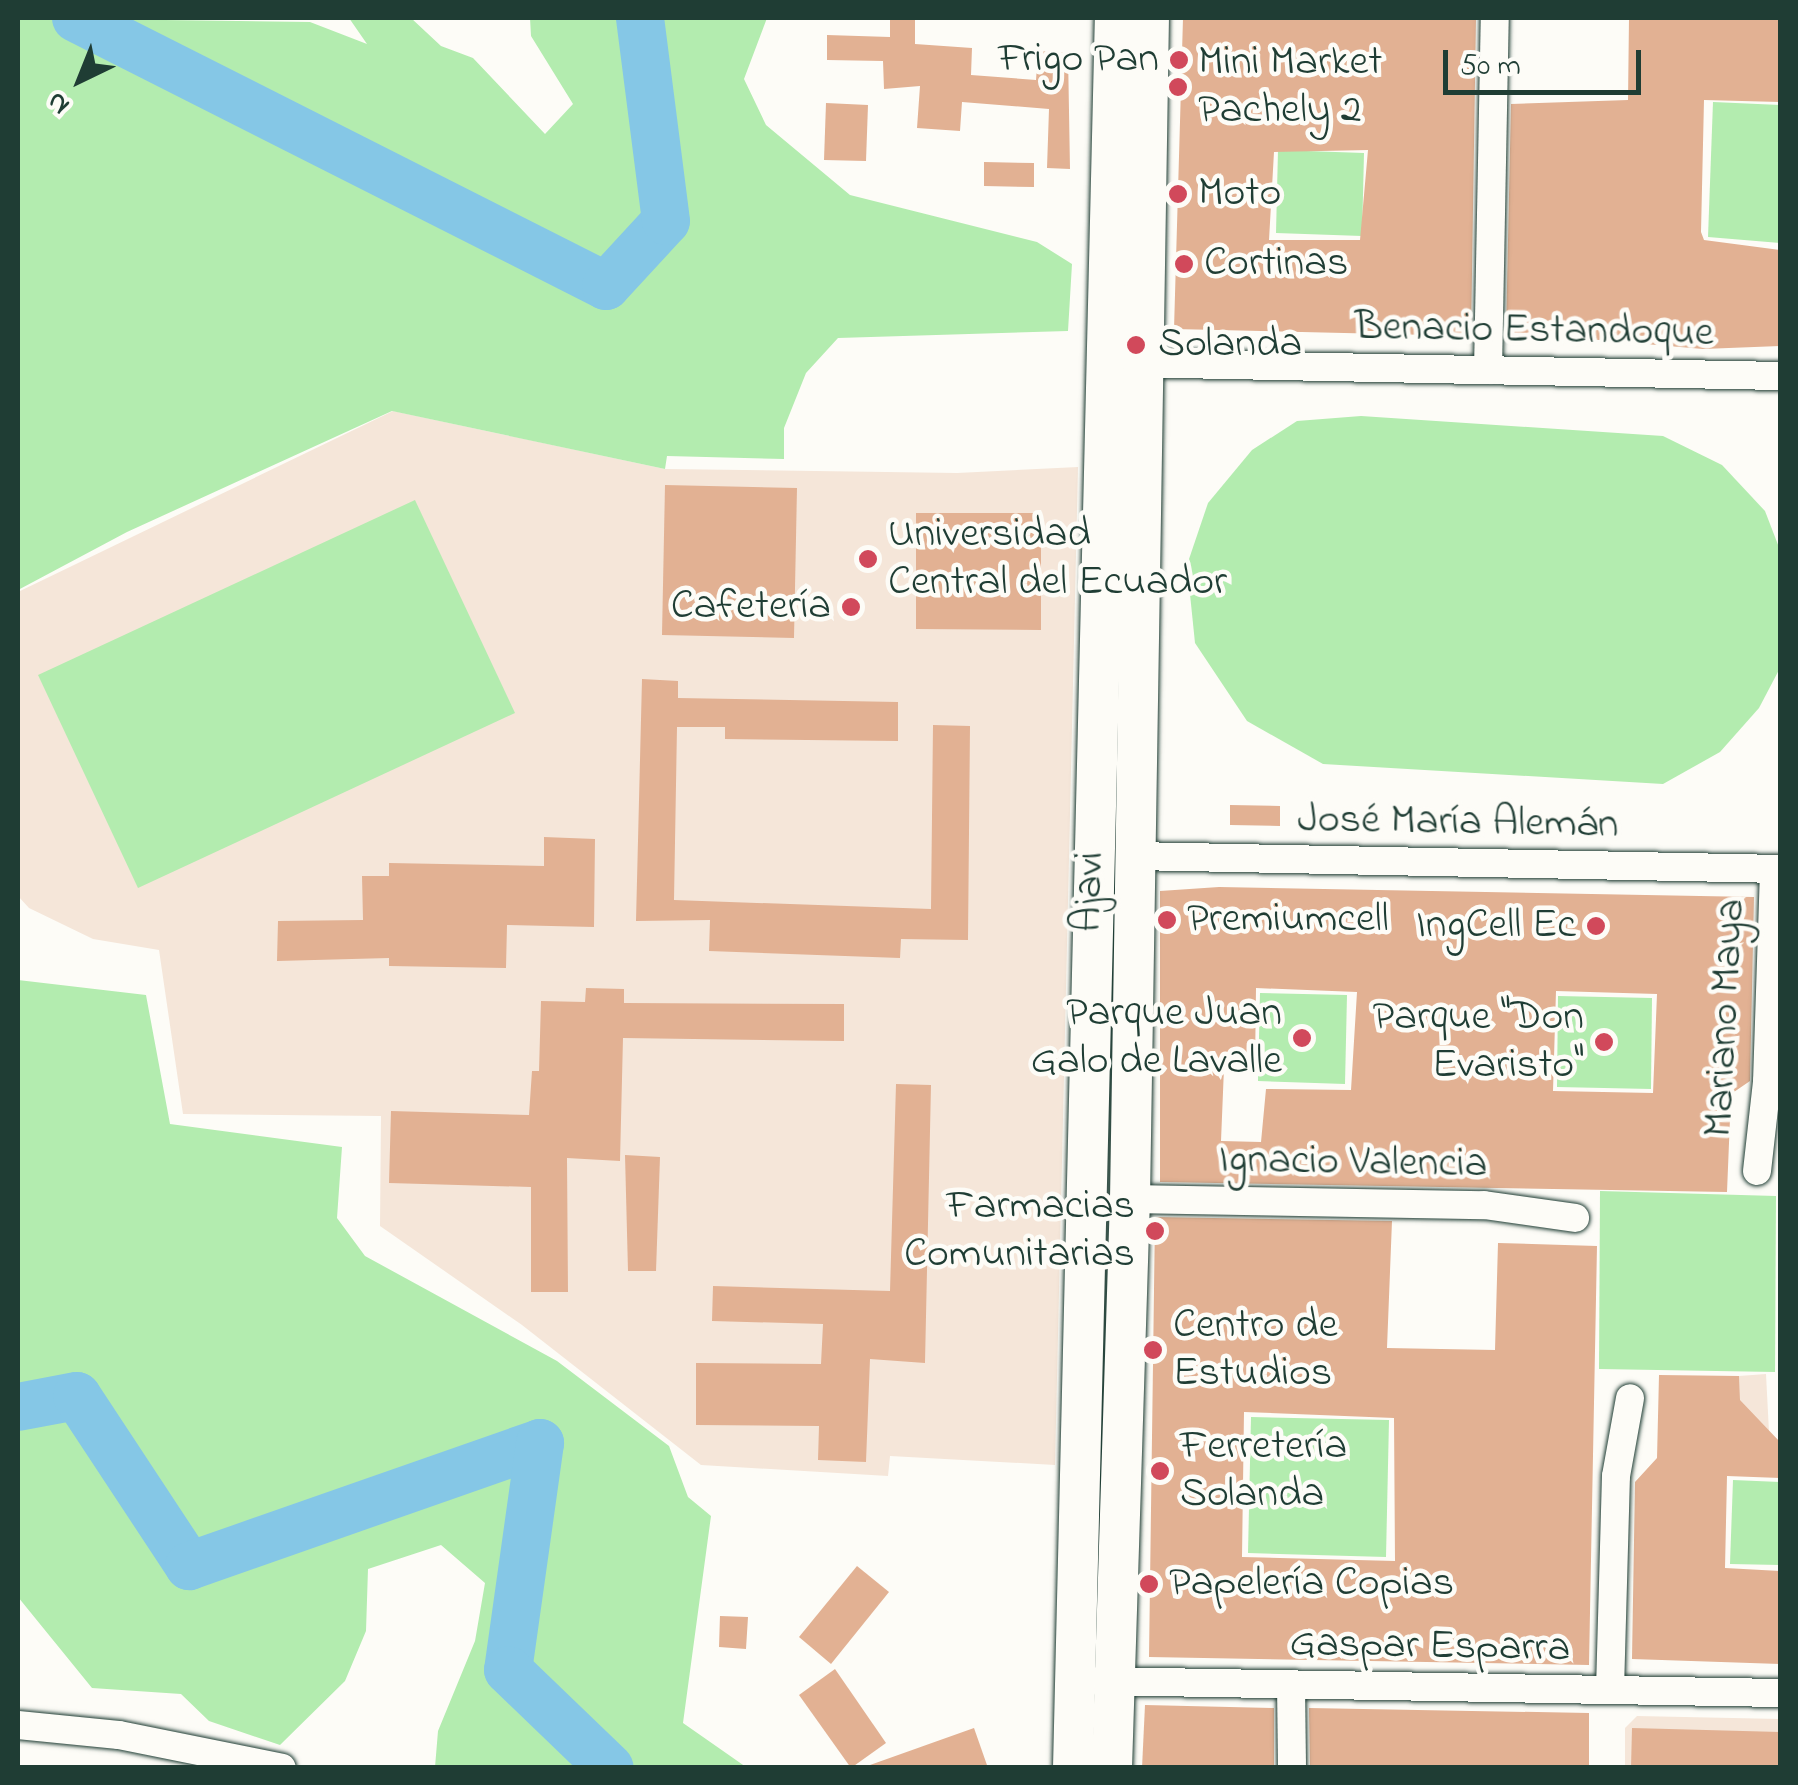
<!DOCTYPE html>
<meta charset="utf-8">
<style>
body{margin:0}
#map{position:relative;width:1798px;height:1785px;overflow:hidden;background:#fdfcf7;font-family:"Indie Flower",sans-serif}
div>[style]{position:absolute}
.built>*{inset:0;background:#f5e6d9}
.green>*{inset:0;background:#b3ecaf}
.river>*{height:48px;margin:-24px;padding:0 24px;transform-origin:24px;border-radius:24px;background:#85c7e6}
.building>*{inset:0;background:#e2b193}
.roads{filter:drop-shadow(0 0 2px #1f3d34) drop-shadow(0 0 2px #1f3d34)}
.street>*{height:28px;margin:-14px;padding:0 14px;transform-origin:14px;border-radius:14px;background:#fdfcf7}
.secondary>*{height:40px;margin:-20px;padding:0 20px;transform-origin:20px;border-radius:20px;background:#fdfcf7}
.dots>*{width:28px;height:28px;translate:-50% -50%;box-sizing:border-box;border:5px solid #fdfcf7;border-radius:50%}
span{translate:-50% -50%;white-space:nowrap;text-align:center;line-height:1.15;-webkit-text-stroke:9px #fdfcf7;paint-order:stroke}
.poi-label{font-size:42px;color:#1f3d34}
.right{translate:-100% -50%;text-align:right}
.left{translate:0 -50%;text-align:left}
.street-label{font-size:42px;color:#1f3d34}
.frame{position:absolute;inset:0;border:20px solid #1f3d34;pointer-events:none}
.north{position:absolute;left:30px;top:30px;width:100px;height:100px;-webkit-text-stroke:8px #fdfcf7;paint-order:stroke;rotate:223deg;font-size:28px;font-weight:700;line-height:40px;text-align:center;color:#1f3d34}
.north::after{content:'';display:block;margin:auto;width:35px;height:45px;background:#1f3d34;clip-path:polygon(50% 0,100% 100%,50% 72%,0 100%)}
.scale{position:absolute;left:1443px;top:50px;width:198px;height:45px;box-sizing:border-box;border:5px solid #1f3d34;border-top:0;padding-left:12px;font-size:30px;line-height:35px;white-space:nowrap;color:#1f3d34;-webkit-text-stroke:8px #fdfcf7;paint-order:stroke}
</style>
<div id="map">
<div class="built">
<i style="clip-path:polygon(393px 411px,665px 469px,957px 473px,1078px 467px,1055px 1465px,890px 1456px,888px 1476px,701px 1465px,522px 1325px,380px 1226px,381px 1116px,183px 1114px,159px 950px,93px 939px,29px 908px,18px 896px,18px 592px)"></i>
<i style="clip-path:polygon(1766px 1374px,1769px 1432px,1740px 1429px,1739px 1376px)"></i>
<i style="clip-path:polygon(1637px 1716px,1780px 1719px,1780px 1767px,1625px 1768px,1625px 1728px)"></i>
</div>
<div class="green">
<i style="clip-path:polygon(18px 18px,310px 22px,367px 44px,349px 18px,411px 18px,441px 46px,473px 58px,545px 134px,573px 104px,531px 36px,530px 18px,767px 18px,744px 79px,766px 125px,850px 195px,1037px 242px,1072px 264px,1068px 331px,838px 338px,806px 373px,784px 428px,784px 459px,667px 456px,665px 469px,392px 411px,127px 532px,18px 590px)"></i>
<i style="clip-path:polygon(1713px 102px,1780px 105px,1780px 243px,1708px 237px)"></i>
<i style="clip-path:polygon(1278px 150px,1364px 153px,1362px 236px,1276px 233px)"></i>
<i style="clip-path:polygon(1361px 416px,1663px 436px,1722px 465px,1765px 511px,1780px 550px,1780px 668px,1759px 708px,1720px 752px,1663px 784px,1323px 764px,1247px 721px,1195px 643px,1187px 565px,1208px 503px,1252px 450px,1297px 421px)"></i>
<i style="clip-path:polygon(415px 500px,515px 713px,138px 888px,38px 675px)"></i>
<i style="clip-path:polygon(18px 980px,146px 995px,170px 1124px,342px 1147px,337px 1218px,365px 1256px,557px 1361px,669px 1446px,688px 1497px,711px 1516px,683px 1723px,746px 1767px,435px 1767px,438px 1731px,475px 1641px,485px 1583px,441px 1545px,368px 1569px,366px 1631px,345px 1681px,280px 1745px,209px 1721px,181px 1694px,92px 1688px,18px 1597px)"></i>
<i style="clip-path:polygon(1260px 993px,1347px 995px,1345px 1084px,1258px 1081px)"></i>
<i style="clip-path:polygon(1558px 996px,1652px 998px,1651px 1089px,1557px 1087px)"></i>
<i style="clip-path:polygon(1600px 1191px,1776px 1196px,1775px 1372px,1599px 1369px)"></i>
<i style="clip-path:polygon(1251px 1417px,1389px 1420px,1386px 1557px,1248px 1553px)"></i>
<i style="clip-path:polygon(1733px 1480px,1780px 1482px,1780px 1565px,1730px 1564px)"></i>
</div>
<div class="river">
<i style="left:76px;top:18px;width:594px;rotate:26.82deg"></i>
<i style="left:606px;top:286px;width:88px;rotate:-47.3deg"></i>
<i style="left:666px;top:221px;width:205px;rotate:-97.3deg"></i>
<i style="left:18px;top:1407px;width:60px;rotate:-10.6deg"></i>
<i style="left:77px;top:1396px;width:204px;rotate:56.6deg"></i>
<i style="left:189px;top:1566px;width:372px;rotate:-19.3deg"></i>
<i style="left:540px;top:1443px;width:229px;rotate:98deg"></i>
<i style="left:508px;top:1670px;width:141px;rotate:43.9deg"></i>
</div>
<div class="building">
<i style="clip-path:polygon(890px 18px,915px 18px,915px 44px,972px 48px,971px 75px,1036px 80px,1038px 51px,1068px 53px,1070px 169px,1047px 168px,1049px 109px,962px 102px,960px 131px,917px 128px,920px 86px,884px 89px,883px 61px,827px 60px,827px 35px,890px 37px)"></i>
<i style="clip-path:polygon(evenodd,1183px 18px,1476px 18px,1471px 336px,1174px 329px,1183px 18px,1368px 150px,1360px 240px,1269px 240px,1274px 152px,1368px 150px)"></i>
<i style="clip-path:polygon(1629px 18px,1780px 18px,1780px 102px,1704px 100px,1701px 232px,1704px 240px,1780px 250px,1780px 346px,1703px 349px,1506px 332px,1511px 104px,1628px 100px)"></i>
<i style="clip-path:polygon(826px 103px,868px 105px,866px 161px,824px 160px)"></i>
<i style="clip-path:polygon(984px 162px,1034px 163px,1034px 187px,984px 186px)"></i>
<i style="clip-path:polygon(665px 485px,797px 488px,794px 638px,662px 635px)"></i>
<i style="clip-path:polygon(916px 513px,1041px 513px,1041px 630px,916px 629px)"></i>
<i style="clip-path:polygon(642px 679px,678px 681px,678px 698px,898px 702px,898px 741px,725px 739px,725px 727px,677px 727px,674px 900px,931px 909px,933px 725px,970px 726px,968px 940px,901px 939px,900px 958px,709px 951px,710px 920px,636px 921px)"></i>
<i style="clip-path:polygon(1230px 805px,1280px 806px,1280px 826px,1230px 825px)"></i>
<i style="clip-path:polygon(544px 837px,595px 839px,594px 927px,507px 925px,506px 968px,389px 966px,389px 958px,277px 961px,278px 921px,363px 920px,362px 876px,389px 876px,389px 863px,544px 866px)"></i>
<i style="clip-path:polygon(evenodd,1219px 887px,1754px 897px,1750px 1081px,1731px 1094px,1727px 1192px,1160px 1182px,1160px 891px,1219px 887px,1256px 988px,1357px 992px,1351px 1090px,1266px 1089px,1261px 1142px,1221px 1141px,1224px 1068px,1255px 1068px,1256px 988px,1219px 887px,1556px 991px,1657px 994px,1653px 1093px,1553px 1091px,1556px 991px)"></i>
<i style="clip-path:polygon(586px 988px,624px 989px,624px 1003px,844px 1004px,844px 1041px,623px 1038px,620px 1161px,567px 1158px,568px 1292px,531px 1292px,531px 1187px,389px 1183px,391px 1111px,529px 1115px,532px 1071px,539px 1071px,541px 1001px,585px 1002px)"></i>
<i style="clip-path:polygon(896px 1084px,931px 1085px,925px 1363px,870px 1359px,866px 1462px,818px 1460px,819px 1426px,696px 1425px,696px 1363px,821px 1364px,823px 1324px,712px 1321px,713px 1286px,890px 1291px)"></i>
<i style="clip-path:polygon(625px 1155px,660px 1157px,656px 1271px,628px 1271px)"></i>
<i style="clip-path:polygon(evenodd,1155px 1217px,1392px 1221px,1387px 1348px,1495px 1350px,1498px 1243px,1597px 1246px,1589px 1665px,1149px 1657px,1155px 1217px,1244px 1412px,1394px 1418px,1395px 1561px,1242px 1557px,1244px 1412px)"></i>
<i style="clip-path:polygon(1659px 1375px,1739px 1376px,1740px 1400px,1780px 1442px,1780px 1478px,1727px 1476px,1725px 1568px,1780px 1571px,1780px 1664px,1632px 1659px,1635px 1482px,1657px 1458px)"></i>
<i style="clip-path:polygon(857px 1566px,889px 1592px,831px 1664px,799px 1637px)"></i>
<i style="clip-path:polygon(720px 1616px,748px 1617px,746px 1649px,719px 1647px)"></i>
<i style="clip-path:polygon(835px 1669px,886px 1743px,851px 1768px,799px 1695px)"></i>
<i style="clip-path:polygon(1145px 1705px,1274px 1708px,1274px 1768px,1142px 1768px)"></i>
<i style="clip-path:polygon(1309px 1708px,1589px 1713px,1589px 1768px,1310px 1768px)"></i>
<i style="clip-path:polygon(974px 1728px,988px 1768px,871px 1768px,870px 1765px)"></i>
<i style="clip-path:polygon(1632px 1728px,1780px 1732px,1780px 1768px,1631px 1768px)"></i>
</div>
<div class="roads">
<div class="street">
<i style="left:1127px;top:363px;width:653px;rotate:1.14deg"></i>
<i style="left:1488px;top:370px;width:352px;rotate:-88.9deg"></i>
<i style="left:1134px;top:856px;width:646px;rotate:1.15deg"></i>
<i style="left:1757px;top:1171px;width:90px;rotate:-83.6deg"></i>
<i style="left:1767px;top:1082px;width:213px;rotate:-88.1deg"></i>
<i style="left:1130px;top:1199px;width:354px;rotate:1deg"></i>
<i style="left:1484px;top:1205px;width:92px;rotate:8.1deg"></i>
<i style="left:1099px;top:1681px;width:681px;rotate:1.01deg"></i>
<i style="left:1291px;top:1684px;width:84px;rotate:89.3deg"></i>
<i style="left:1610px;top:1690px;width:214px;rotate:-88.4deg"></i>
<i style="left:1616px;top:1476px;width:79px;rotate:-79.8deg"></i>
<i style="left:18px;top:1725px;width:101px;rotate:5.7deg"></i>
<i style="left:119px;top:1735px;width:166px;rotate:11.4deg"></i>
</div>
<div class="secondary">
<i style="left:1073px;top:1768px;width:1751px;rotate:-88.63deg"></i>
<i style="left:1112px;top:1768px;width:569px;rotate:-88.19deg"></i>
<i style="left:1130px;top:1199px;width:1181px;rotate:-89.08deg"></i>
</div>
</div>
<div class="dots">
<i style="left:1179px;top:60px;background:#d1495b"></i>
<i style="left:1178px;top:87px;background:#d1495b"></i>
<i style="left:1178px;top:194px;background:#d1495b"></i>
<i style="left:1184px;top:264px;background:#d1495b"></i>
<i style="left:1136px;top:345px;background:#d1495b"></i>
<i style="left:868px;top:559px;background:#d1495b"></i>
<i style="left:851px;top:607px;background:#d1495b"></i>
<i style="left:1167px;top:920px;background:#d1495b"></i>
<i style="left:1596px;top:926px;background:#d1495b"></i>
<i style="left:1302px;top:1038px;background:#d1495b"></i>
<i style="left:1604px;top:1042px;background:#d1495b"></i>
<i style="left:1155px;top:1231px;background:#d1495b"></i>
<i style="left:1153px;top:1350px;background:#d1495b"></i>
<i style="left:1160px;top:1471px;background:#d1495b"></i>
<i style="left:1149px;top:1584px;background:#d1495b"></i>
</div>
<div class="poi-label">
<span class="right" style="left:1159px;top:60px">Frigo Pan</span>
<span class="left" style="left:1198px;top:87px">Mini Market<br>Pachely 2</span>
<span class="left" style="left:1198px;top:194px">Moto</span>
<span class="left" style="left:1204px;top:264px">Cortinas</span>
<span class="left" style="left:1158px;top:345px">Solanda</span>
<span class="left" style="left:888px;top:559px">Universidad<br>Central del Ecuador</span>
<span class="right" style="left:831px;top:607px">Cafetería</span>
<span class="left" style="left:1187px;top:920px">Premiumcell</span>
<span class="right" style="left:1576px;top:926px">IngCell Ec</span>
<span class="right" style="left:1282px;top:1038px">Parque Juan<br>Galo de Lavalle</span>
<span class="right" style="left:1584px;top:1042px">Parque "Don<br>Evaristo"</span>
<span class="right" style="left:1135px;top:1231px">Farmacias<br>Comunitarias</span>
<span class="left" style="left:1173px;top:1350px">Centro de<br>Estudios</span>
<span class="left" style="left:1180px;top:1471px">Ferretería<br>Solanda</span>
<span class="left" style="left:1169px;top:1584px">Papelería Copias</span>
</div>
<div class="street-label">
<span style="left:1534px;top:331px;rotate:1deg">Benacio Estandoque</span>
<span style="left:1458px;top:823px;rotate:1deg">José María Alemán</span>
<span style="left:1090px;top:892px;rotate:-88deg">Ajavi</span>
<span style="left:1726px;top:1018px;rotate:-87deg">Mariano Maya</span>
<span style="left:1353px;top:1163px;rotate:1deg">Ignacio Valencia</span>
<span style="left:1430px;top:1647px;rotate:1deg">Gaspar Esparra</span>
</div>
<div class="frame"></div>
<div class="north">N</div>
<div class="scale">50 m</div>
</div>
